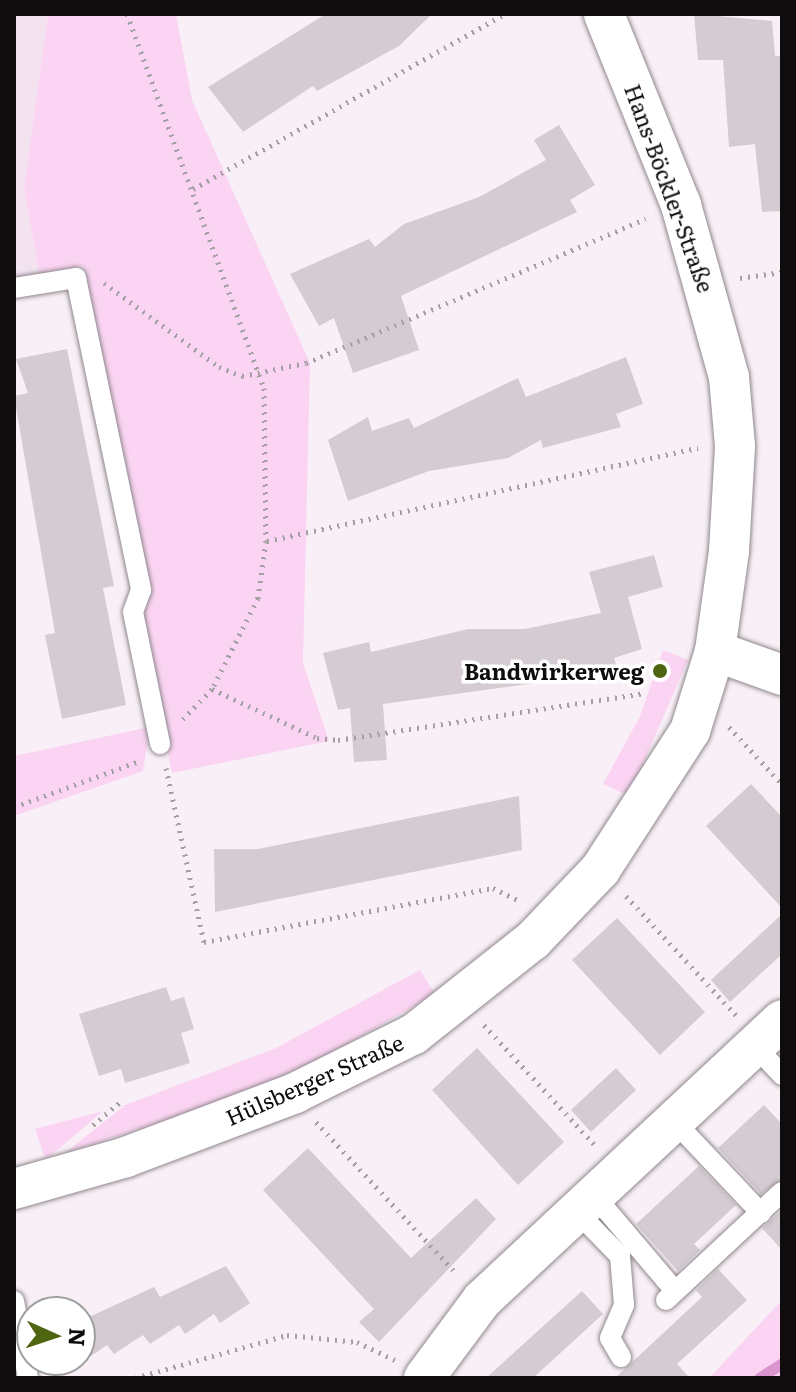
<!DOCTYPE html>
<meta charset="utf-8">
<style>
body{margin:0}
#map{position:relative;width:796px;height:1392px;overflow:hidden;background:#f8f0f6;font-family:Literata,serif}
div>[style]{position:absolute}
.built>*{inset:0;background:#f2e3ef}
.green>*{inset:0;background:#fbd4f3}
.stream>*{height:11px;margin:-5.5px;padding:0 5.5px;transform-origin:5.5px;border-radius:5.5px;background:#db95ce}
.building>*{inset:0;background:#d4ccd2}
.path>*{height:5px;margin-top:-2.5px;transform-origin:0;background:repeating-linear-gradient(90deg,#a5a0a4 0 2px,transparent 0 8px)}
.roads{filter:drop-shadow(0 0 2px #8f888d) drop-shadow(0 0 2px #8f888d)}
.service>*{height:20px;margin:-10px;padding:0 10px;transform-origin:10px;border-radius:10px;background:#fff}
.minor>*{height:40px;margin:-20px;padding:0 20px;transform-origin:20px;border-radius:20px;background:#fff}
.dots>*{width:22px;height:22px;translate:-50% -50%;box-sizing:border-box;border:4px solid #fff;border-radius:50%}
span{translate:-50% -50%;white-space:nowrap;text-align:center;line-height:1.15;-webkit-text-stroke:7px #fff;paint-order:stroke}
.street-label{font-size:22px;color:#0e0c0d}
.poi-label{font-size:22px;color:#0e0c0d;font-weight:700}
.right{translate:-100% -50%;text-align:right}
.frame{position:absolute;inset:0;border:16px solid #0e0c0d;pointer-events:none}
.north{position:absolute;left:16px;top:1296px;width:80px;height:80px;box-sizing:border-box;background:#fff;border:2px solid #9f9e9e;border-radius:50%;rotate:93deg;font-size:22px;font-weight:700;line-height:32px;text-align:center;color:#0e0c0d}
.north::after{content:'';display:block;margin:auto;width:28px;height:36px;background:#506511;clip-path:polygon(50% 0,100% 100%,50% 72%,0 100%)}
</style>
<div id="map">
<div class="built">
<i style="clip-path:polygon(14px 14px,48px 14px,24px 187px,39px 274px,14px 279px)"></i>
</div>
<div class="green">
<i style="clip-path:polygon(48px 14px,176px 14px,192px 100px,310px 363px,303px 663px,329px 741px,172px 773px,140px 612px,146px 588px,83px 266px,39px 274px,24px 187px)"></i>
<i style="clip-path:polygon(663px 650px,688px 660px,629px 796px,603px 784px,640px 716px)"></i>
<i style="clip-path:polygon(150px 727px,143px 771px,14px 816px,14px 756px)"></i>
<i style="clip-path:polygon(420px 970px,435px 994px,319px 1060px,219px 1103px,65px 1153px,125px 1105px,274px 1049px)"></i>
<i style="clip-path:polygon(103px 1111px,49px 1157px,45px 1158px,35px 1129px)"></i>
<i style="clip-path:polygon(782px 1300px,782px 1378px,709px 1378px)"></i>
</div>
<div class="stream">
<i style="left:759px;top:1378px;width:27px;rotate:-33deg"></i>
</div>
<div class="building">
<i style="clip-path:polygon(326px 14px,432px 14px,399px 46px,317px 91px,313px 86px,243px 132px,208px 87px)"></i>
<i style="clip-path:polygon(694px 14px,772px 21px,775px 56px,782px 56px,782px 211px,762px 212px,755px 144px,729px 147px,723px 60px,698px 60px)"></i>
<i style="clip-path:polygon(559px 125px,595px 185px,570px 200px,577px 212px,401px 296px,419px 350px,353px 373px,334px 318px,319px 326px,290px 274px,369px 239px,375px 247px,404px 224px,479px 197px,546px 160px,534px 140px)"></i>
<i style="clip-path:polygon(67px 349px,114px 586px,103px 588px,126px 705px,62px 719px,45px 635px,55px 633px,14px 396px,28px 393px,16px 359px)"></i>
<i style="clip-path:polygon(626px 357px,643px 404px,616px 414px,621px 427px,543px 448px,541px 440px,508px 458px,429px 471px,348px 501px,328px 440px,368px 417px,372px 431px,409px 418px,414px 428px,518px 378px,526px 397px)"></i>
<i style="clip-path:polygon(654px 555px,663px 587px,628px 597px,642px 649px,614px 658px,617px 667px,579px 677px,383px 704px,387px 760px,354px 762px,350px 708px,338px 710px,323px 653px,369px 642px,371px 652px,468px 629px,525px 629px,601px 613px,589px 572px)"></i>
<i style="clip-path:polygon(751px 784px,782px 817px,782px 908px,706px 826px)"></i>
<i style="clip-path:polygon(519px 796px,522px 850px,215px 912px,214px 849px,258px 849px)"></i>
<i style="clip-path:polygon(782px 914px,782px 954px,730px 1002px,711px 980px)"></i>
<i style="clip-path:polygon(617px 918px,705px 1012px,660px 1055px,572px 960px)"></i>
<i style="clip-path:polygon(166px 987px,171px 1001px,184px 997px,194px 1029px,181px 1033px,190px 1063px,125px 1083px,121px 1069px,99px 1076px,79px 1014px)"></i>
<i style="clip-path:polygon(477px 1048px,564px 1142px,518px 1185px,432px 1090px)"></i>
<i style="clip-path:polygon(616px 1068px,636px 1090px,591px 1132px,571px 1110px)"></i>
<i style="clip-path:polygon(764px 1105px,782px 1124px,782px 1179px,761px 1194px,718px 1148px)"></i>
<i style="clip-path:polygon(308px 1148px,411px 1258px,476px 1198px,496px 1219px,379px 1342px,359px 1322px,374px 1309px,263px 1190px)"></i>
<i style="clip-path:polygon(699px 1166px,736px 1205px,694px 1244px,700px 1250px,678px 1271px,636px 1224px)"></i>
<i style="clip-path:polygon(782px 1210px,782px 1250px,762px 1228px)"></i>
<i style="clip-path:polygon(226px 1266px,250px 1303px,220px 1323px,214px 1314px,185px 1334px,179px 1325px,150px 1344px,143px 1335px,114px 1354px,107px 1345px,78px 1365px,75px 1360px,84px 1309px,89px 1317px,154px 1287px,160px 1297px)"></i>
<i style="clip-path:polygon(718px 1269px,747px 1300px,677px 1364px,690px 1378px,615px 1378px,702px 1297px,696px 1290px)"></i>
<i style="clip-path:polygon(582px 1291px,603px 1314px,533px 1378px,486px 1378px)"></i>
</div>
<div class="path">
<i style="left:127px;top:14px;width:398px;rotate:69.9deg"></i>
<i style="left:264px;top:388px;width:153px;rotate:89.3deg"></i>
<i style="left:266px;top:541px;width:58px;rotate:98deg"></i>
<i style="left:258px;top:598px;width:102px;rotate:116.8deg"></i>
<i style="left:212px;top:689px;width:43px;rotate:134.1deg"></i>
<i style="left:14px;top:26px;width:8px"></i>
<i style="left:193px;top:189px;width:358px;rotate:-29.3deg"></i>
<i style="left:740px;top:278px;width:42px;rotate:-8.1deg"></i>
<i style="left:104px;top:283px;width:142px;rotate:36.1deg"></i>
<i style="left:219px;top:367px;width:25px;rotate:21deg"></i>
<i style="left:242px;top:376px;width:65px;rotate:-11.5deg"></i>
<i style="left:306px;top:363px;width:369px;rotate:-23deg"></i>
<i style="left:267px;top:541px;width:441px;rotate:-12.2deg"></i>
<i style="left:212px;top:689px;width:116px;rotate:25deg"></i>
<i style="left:317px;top:738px;width:21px;rotate:5deg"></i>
<i style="left:338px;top:740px;width:311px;rotate:-8.7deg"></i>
<i style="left:729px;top:727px;width:78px;rotate:47.1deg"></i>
<i style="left:166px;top:768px;width:178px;rotate:77.7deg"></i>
<i style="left:204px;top:942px;width:294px;rotate:-10.6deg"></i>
<i style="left:493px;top:888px;width:28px;rotate:26deg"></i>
<i style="left:14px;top:807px;width:134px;rotate:-20.1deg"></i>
<i style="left:626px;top:896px;width:162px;rotate:47.3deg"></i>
<i style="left:484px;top:1025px;width:162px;rotate:47.3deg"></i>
<i style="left:316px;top:1122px;width:206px;rotate:47.2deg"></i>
<i style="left:93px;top:1125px;width:39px;rotate:-40deg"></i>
<i style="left:135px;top:1378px;width:158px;rotate:-15.8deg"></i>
<i style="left:287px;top:1335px;width:70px;rotate:5.7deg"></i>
<i style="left:357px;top:1342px;width:42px;rotate:25.3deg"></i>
</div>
<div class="roads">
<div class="service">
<i style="left:14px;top:288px;width:63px;rotate:-9.2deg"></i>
<i style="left:76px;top:278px;width:319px;rotate:78.2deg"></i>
<i style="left:141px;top:590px;width:23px;rotate:110deg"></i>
<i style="left:133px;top:612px;width:135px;rotate:78.4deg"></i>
<i style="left:755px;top:1046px;width:40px;rotate:47deg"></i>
<i style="left:673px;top:1120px;width:128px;rotate:46.6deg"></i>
<i style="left:592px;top:1193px;width:128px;rotate:49.7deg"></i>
<i style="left:574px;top:1209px;width:66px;rotate:45.6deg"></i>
<i style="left:620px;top:1256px;width:49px;rotate:85.3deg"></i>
<i style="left:624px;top:1305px;width:36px;rotate:113deg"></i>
<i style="left:610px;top:1338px;width:22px;rotate:60deg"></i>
<i style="left:666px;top:1300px;width:158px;rotate:-43deg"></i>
<i style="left:14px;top:1301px;width:78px;rotate:79.7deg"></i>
</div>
<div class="minor">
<i style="left:715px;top:651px;width:71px;rotate:19.7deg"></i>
<i style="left:14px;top:1189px;width:116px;rotate:-15.9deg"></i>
<i style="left:126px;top:1157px;width:181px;rotate:-20.7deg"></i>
<i style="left:295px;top:1093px;width:133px;rotate:-26.4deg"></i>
<i style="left:414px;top:1034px;width:152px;rotate:-38.3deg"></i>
<i style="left:533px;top:940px;width:97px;rotate:-46.3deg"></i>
<i style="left:600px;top:870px;width:166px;rotate:-57.1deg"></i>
<i style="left:690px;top:731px;width:84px;rotate:-72.6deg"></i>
<i style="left:715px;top:651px;width:101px;rotate:-82deg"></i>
<i style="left:729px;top:551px;width:105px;rotate:-86.7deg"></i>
<i style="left:735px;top:446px;width:69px;rotate:-95deg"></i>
<i style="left:729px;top:377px;width:179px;rotate:-105.6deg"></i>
<i style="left:681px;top:205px;width:206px;rotate:-112deg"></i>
<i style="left:424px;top:1378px;width:97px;rotate:-53.4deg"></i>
<i style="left:482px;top:1300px;width:410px;rotate:-43deg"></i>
</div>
</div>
<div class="dots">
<i style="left:660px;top:671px;background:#506511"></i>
</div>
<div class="street-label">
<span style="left:670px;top:188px;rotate:70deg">Hans-Böckler-Straße</span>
<span style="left:314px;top:1079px;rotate:-24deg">Hülsberger Straße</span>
</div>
<div class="poi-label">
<span class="right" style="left:644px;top:671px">Bandwirkerweg</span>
</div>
<div class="frame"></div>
<div class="north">N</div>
</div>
